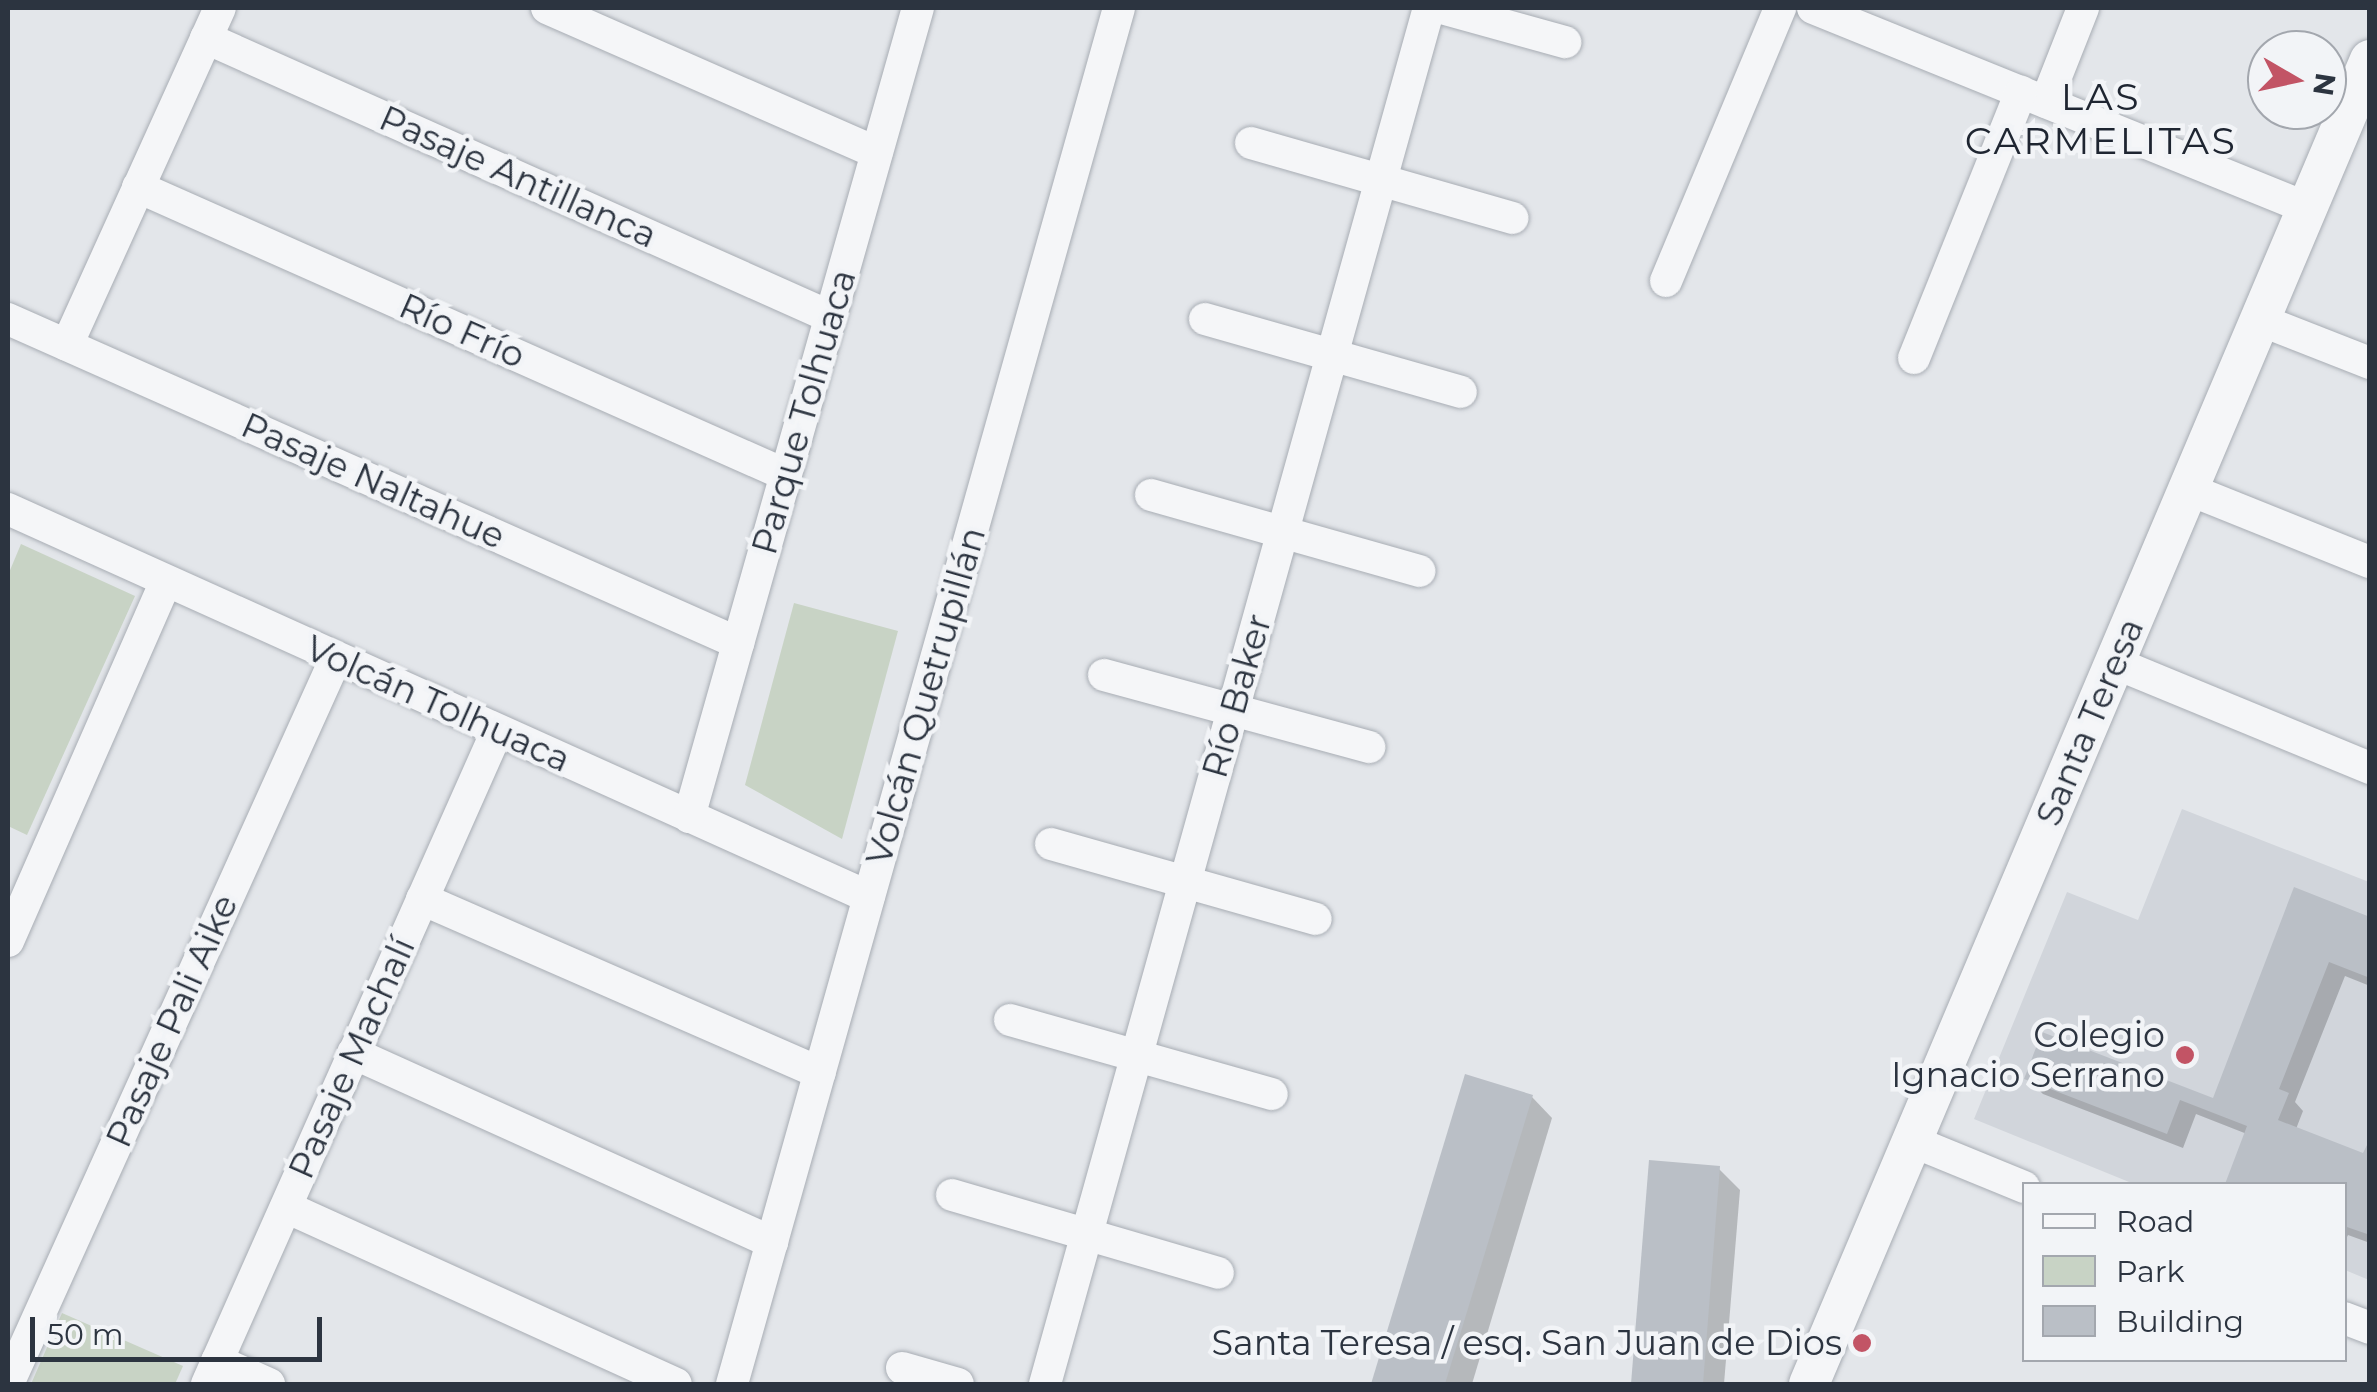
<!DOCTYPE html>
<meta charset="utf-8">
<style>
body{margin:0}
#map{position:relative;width:2377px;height:1392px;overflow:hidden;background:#e3e6ea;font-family:Montserrat,sans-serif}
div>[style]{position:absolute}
.built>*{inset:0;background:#d1d5db}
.green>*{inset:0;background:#c8d3c5}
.shadow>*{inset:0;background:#0003}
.building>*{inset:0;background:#babfc6}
.roads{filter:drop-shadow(0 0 2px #a8adb4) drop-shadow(0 0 2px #a8adb4)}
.minor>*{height:32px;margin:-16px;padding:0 16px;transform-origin:16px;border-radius:16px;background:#f5f6f8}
.tertiary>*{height:40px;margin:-20px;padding:0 20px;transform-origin:20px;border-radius:20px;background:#f5f6f8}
.dots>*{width:28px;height:28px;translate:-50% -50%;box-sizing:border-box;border:5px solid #f2f4f7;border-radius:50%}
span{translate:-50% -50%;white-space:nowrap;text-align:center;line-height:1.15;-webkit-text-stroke:9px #f2f4f7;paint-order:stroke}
.street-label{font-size:35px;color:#2c3440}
.poi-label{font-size:35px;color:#2c3440}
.right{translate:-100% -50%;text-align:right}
.neighbourhood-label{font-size:38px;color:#1e2531;letter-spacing:2.5px}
.frame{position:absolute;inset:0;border:10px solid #2c3440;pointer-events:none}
.legend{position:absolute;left:2022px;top:1182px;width:325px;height:180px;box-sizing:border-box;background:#f2f4f7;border:2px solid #a3a7ae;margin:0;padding:12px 18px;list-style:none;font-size:30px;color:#2c3440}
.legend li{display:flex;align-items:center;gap:20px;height:50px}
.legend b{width:50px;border:2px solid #a3a7ae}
.north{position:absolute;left:2247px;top:30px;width:100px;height:100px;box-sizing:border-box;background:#f2f4f7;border:2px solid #a3a7ae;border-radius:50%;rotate:99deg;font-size:28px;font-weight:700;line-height:40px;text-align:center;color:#2c3440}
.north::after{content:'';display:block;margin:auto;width:35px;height:45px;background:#c25465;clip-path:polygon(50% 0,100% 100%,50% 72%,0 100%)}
.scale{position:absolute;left:30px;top:1317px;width:292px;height:45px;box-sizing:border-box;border:5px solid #2c3440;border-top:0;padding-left:12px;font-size:30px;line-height:35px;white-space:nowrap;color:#2c3440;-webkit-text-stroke:8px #f2f4f7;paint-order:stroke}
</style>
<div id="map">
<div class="built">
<i style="clip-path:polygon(2182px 809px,2369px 882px,2369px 1280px,2345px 1270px,2344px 1184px,2134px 1184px,1974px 1119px,2067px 892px,2138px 920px)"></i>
</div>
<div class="green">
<i style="clip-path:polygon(21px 544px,135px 596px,27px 835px,8px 826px,8px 575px)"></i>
<i style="clip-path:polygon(794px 603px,898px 631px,842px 839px,745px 785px)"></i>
<i style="clip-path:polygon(62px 1313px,183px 1366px,175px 1384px,31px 1384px)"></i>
</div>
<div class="shadow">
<i style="clip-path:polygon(2295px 891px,2370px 919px,2370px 986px,2345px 976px,2295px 1102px,2303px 1111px,2296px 1129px,2365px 1157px,2370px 1145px,2370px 1243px,2348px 1235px,2344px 1243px,2344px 1184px,2227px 1184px,2247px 1134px,2196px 1114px,2183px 1148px,2043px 1094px,2027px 1078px,2214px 1101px)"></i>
<i style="clip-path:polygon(1467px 1077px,1532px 1097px,1552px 1118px,1472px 1384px,1374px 1384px)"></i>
<i style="clip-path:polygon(1651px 1163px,1719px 1169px,1740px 1190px,1724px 1384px,1633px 1384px)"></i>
</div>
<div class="building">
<i style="clip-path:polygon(2294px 887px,2370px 917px,2370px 978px,2329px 962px,2279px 1089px,2289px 1093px,2278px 1120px,2363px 1153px,2370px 1139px,2370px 1235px,2344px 1226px,2344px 1184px,2225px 1184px,2247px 1126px,2180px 1100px,2167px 1134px,2024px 1079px,2042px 1032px,2213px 1098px)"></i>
<i style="clip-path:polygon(1465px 1074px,1533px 1095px,1445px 1384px,1371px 1384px)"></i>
<i style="clip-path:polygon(1649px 1160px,1720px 1166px,1703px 1384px,1631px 1384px)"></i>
</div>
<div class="roads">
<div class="minor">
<i style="left:547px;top:8px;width:360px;rotate:23.7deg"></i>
<i style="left:1442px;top:8px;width:128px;rotate:15.5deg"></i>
<i style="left:1813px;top:8px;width:533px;rotate:22.04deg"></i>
<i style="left:206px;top:38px;width:684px;rotate:24.06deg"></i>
<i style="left:2046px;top:102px;width:101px;rotate:-68.5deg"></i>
<i style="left:1251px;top:143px;width:272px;rotate:16deg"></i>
<i style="left:138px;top:187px;width:709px;rotate:23.96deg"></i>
<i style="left:1666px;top:281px;width:296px;rotate:-67.3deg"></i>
<i style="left:8px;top:319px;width:799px;rotate:23.93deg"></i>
<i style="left:1205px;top:319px;width:266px;rotate:15.9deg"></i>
<i style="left:2260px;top:320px;width:118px;rotate:21.4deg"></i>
<i style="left:67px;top:345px;width:370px;rotate:-65.6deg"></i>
<i style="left:1914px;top:358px;width:287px;rotate:-68.1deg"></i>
<i style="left:2188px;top:489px;width:196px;rotate:21.9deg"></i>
<i style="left:1151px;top:495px;width:279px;rotate:15.8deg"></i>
<i style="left:8px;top:509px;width:944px;rotate:24.26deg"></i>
<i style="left:2115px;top:663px;width:276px;rotate:22.4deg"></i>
<i style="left:1104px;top:675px;width:275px;rotate:15.2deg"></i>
<i style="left:689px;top:817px;width:841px;rotate:-74.2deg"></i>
<i style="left:1051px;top:844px;width:275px;rotate:15.8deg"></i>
<i style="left:422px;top:899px;width:434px;rotate:23.6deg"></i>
<i style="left:8px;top:941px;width:393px;rotate:-66.3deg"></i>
<i style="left:1010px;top:1020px;width:272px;rotate:15.8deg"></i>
<i style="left:353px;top:1053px;width:460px;rotate:24.3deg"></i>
<i style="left:1912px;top:1141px;width:121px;rotate:22.3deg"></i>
<i style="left:952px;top:1195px;width:277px;rotate:16.3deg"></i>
<i style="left:286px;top:1207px;width:428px;rotate:24.4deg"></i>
<i style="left:2344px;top:1318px;width:28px;rotate:21deg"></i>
<i style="left:217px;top:1361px;width:57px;rotate:23.9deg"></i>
<i style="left:902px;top:1368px;width:58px;rotate:15.9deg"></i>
<i style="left:8px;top:1384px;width:797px;rotate:-65.69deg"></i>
<i style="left:207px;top:1384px;width:714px;rotate:-66.05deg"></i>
<i style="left:732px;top:1384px;width:1429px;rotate:-74.29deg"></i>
<i style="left:1045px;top:1384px;width:1429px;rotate:-74.41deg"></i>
</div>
<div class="tertiary">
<i style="left:1809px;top:1384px;width:1438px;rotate:-67.04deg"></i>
</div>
</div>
<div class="dots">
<i style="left:2185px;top:1055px;background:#c25465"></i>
<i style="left:1862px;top:1343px;background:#c25465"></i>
</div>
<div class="street-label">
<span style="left:518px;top:177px;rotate:24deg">Pasaje Antillanca</span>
<span style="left:462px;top:331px;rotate:24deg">Río Frío</span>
<span style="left:804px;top:412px;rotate:-74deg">Parque Tolhuaca</span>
<span style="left:373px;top:481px;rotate:24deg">Pasaje Naltahue</span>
<span style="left:926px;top:696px;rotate:-74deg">Volcán Quetrupillán</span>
<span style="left:1237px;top:696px;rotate:-74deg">Río Baker</span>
<span style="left:438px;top:704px;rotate:24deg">Volcán Tolhuaca</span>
<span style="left:2090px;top:722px;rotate:-67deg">Santa Teresa</span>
<span style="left:172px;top:1021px;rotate:-66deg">Pasaje Pali Aike</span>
<span style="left:352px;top:1058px;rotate:-66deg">Pasaje Machalí</span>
</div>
<div class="poi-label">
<span class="right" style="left:2165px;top:1055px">Colegio<br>Ignacio Serrano</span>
<span class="right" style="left:1842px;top:1343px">Santa Teresa / esq. San Juan de Dios</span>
</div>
<div class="neighbourhood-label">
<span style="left:2101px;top:119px">LAS<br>CARMELITAS</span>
</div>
<div class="frame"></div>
<ul class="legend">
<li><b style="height:12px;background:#f5f6f8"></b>Road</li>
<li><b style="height:28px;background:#c8d3c5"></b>Park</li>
<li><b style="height:28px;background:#babfc6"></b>Building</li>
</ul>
<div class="north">N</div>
<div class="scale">50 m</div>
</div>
